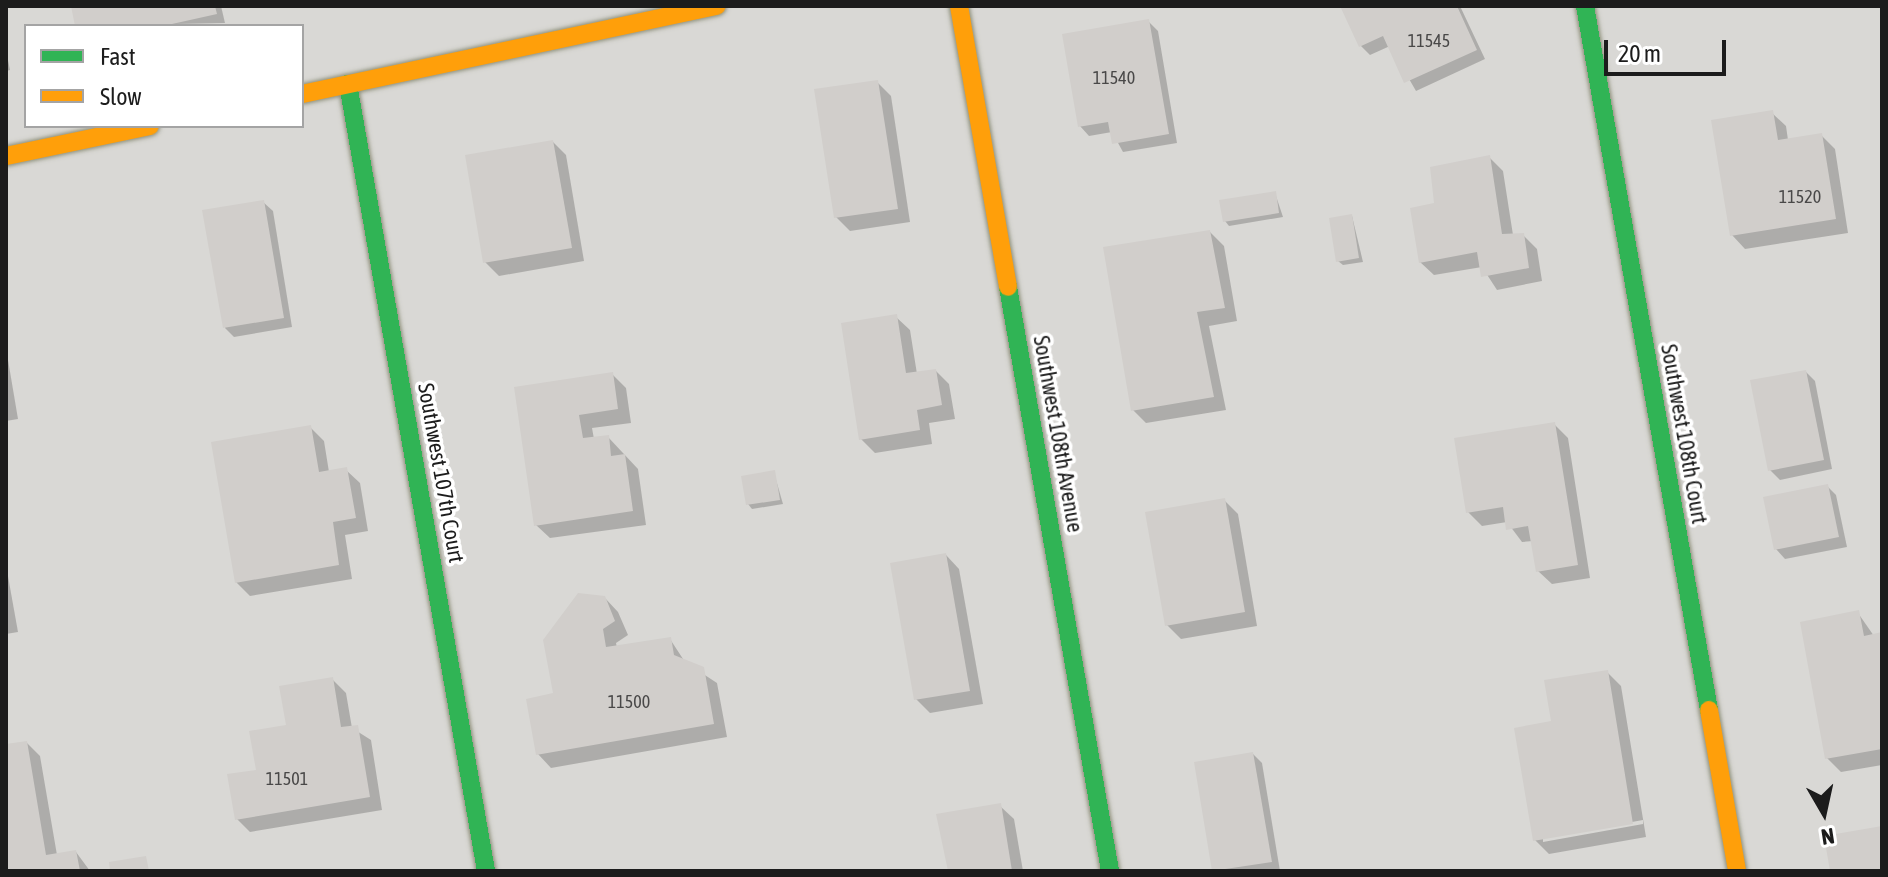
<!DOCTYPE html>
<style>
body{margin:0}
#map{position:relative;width:1888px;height:877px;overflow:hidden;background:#eae8e4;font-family:"Asap Condensed",sans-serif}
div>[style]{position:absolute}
.residential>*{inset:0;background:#d9d8d5}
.shadow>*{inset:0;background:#0003}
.building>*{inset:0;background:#d1cecb}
.roads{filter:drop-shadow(0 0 2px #90927d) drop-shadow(0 0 2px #90927d)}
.fast>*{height:18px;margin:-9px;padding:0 9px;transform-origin:9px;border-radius:9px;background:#30b455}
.slow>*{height:18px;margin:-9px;padding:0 9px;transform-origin:9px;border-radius:9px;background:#ff9f0a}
span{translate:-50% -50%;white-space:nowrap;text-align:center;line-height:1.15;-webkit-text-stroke:7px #fff;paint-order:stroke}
.number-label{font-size:18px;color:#494848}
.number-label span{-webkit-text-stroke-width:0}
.street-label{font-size:22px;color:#1c1c1c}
.frame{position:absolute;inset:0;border:8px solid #1c1c1c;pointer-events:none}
.legend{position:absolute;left:24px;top:24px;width:280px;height:104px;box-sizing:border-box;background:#fff;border:2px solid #a4a4a4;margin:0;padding:10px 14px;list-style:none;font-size:24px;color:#1c1c1c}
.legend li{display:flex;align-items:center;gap:16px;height:40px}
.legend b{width:40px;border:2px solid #a4a4a4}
.north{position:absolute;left:1784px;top:773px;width:80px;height:80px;-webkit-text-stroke:6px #fff;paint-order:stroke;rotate:171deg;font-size:22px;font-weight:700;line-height:32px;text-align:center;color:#1c1c1c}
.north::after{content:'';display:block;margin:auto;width:28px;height:36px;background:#1c1c1c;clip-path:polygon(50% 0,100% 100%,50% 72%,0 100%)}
.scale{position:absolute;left:1604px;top:40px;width:122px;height:36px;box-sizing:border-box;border:4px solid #1c1c1c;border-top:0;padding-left:10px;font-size:24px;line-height:28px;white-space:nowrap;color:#1c1c1c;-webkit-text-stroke:6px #fff;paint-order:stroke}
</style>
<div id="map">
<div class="residential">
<i style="clip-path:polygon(evenodd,6px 6px,1882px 6px,1882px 871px,6px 871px,6px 6px,26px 26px,302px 26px,302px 126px,26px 126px,26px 26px)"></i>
</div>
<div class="shadow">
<i style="clip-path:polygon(73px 6px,221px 6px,225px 23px,77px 26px)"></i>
<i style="clip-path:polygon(1342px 6px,1460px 6px,1485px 59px,1416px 91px,1390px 46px,1370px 55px,1361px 46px)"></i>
<i style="clip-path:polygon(1148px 21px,1158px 31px,1177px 143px,1123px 152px,1112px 132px,1089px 136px,1080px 126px)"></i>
<i style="clip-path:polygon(6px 50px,10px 70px,6px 71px)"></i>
<i style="clip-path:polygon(877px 82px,891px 96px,910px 222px,850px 231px,836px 217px)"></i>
<i style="clip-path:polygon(1772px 113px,1786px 126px,1788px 140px,1821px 135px,1835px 149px,1848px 233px,1745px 249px,1732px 235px)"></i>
<i style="clip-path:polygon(553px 142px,566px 155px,584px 261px,499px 276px,485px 262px)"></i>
<i style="clip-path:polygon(1489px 157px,1503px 171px,1513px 235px,1523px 235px,1537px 249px,1542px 281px,1497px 290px,1482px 267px,1434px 275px,1420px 262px,1436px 204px)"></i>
<i style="clip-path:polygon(1275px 193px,1283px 217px,1229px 226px,1225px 221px)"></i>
<i style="clip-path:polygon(263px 202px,273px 211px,292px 327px,234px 337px,225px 328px)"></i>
<i style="clip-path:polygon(1352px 216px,1363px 262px,1343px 265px,1338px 261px)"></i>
<i style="clip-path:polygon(1210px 232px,1224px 246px,1237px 321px,1209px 326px,1226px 410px,1146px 423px,1133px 410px)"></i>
<i style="clip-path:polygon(896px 317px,910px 330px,917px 374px,936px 371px,949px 384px,955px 419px,929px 423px,932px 444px,875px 453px,861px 439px)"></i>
<i style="clip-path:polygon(6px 348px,18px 419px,6px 421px)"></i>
<i style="clip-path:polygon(1806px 372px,1815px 381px,1832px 469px,1780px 480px,1770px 470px)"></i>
<i style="clip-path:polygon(613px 375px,626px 388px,631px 423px,592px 428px,594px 439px,608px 437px,638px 469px,646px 525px,550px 538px,536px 525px,516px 388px)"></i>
<i style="clip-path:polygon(1554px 424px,1568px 438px,1590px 578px,1552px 584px,1538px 571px,1533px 541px,1522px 542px,1507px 522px,1482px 526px,1468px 512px)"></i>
<i style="clip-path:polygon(310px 427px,324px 441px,329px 472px,346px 470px,360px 483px,368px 531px,345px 535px,352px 579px,250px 596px,236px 582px)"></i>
<i style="clip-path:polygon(774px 473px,783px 504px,752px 509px,748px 504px)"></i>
<i style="clip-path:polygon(1827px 486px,1836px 495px,1847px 547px,1785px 559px,1776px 549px)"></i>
<i style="clip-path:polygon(1224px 500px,1238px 514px,1257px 626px,1181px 639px,1167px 625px)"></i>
<i style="clip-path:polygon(946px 555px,959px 569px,983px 704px,930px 713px,916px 699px)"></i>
<i style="clip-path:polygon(6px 565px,18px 632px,6px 634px)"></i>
<i style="clip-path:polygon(604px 597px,618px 612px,628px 635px,616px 643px,617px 648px,670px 639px,685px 662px,717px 683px,727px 737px,551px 768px,538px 754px,556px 694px)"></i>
<i style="clip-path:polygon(1858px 613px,1874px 636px,1882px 634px,1882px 765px,1841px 772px,1827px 758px)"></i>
<i style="clip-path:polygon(evenodd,1607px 672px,1621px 686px,1646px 837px,1549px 854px,1535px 840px,1553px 723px,1607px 672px,1643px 820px,1643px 824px,1543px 842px,1543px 838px,1643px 820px)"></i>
<i style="clip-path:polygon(332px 679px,346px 693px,352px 728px,371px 740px,382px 810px,250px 832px,237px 819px,289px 727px)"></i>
<i style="clip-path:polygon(27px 743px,40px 756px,57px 855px,76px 852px,90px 871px,6px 871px,6px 746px)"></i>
<i style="clip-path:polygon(1253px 754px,1262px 763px,1280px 871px,1214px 871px,1196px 763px)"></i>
<i style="clip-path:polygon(1000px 806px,1014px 819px,1023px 871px,950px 871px)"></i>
</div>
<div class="building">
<i style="clip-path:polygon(71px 6px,215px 6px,217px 14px,163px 26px,75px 26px)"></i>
<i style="clip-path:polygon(1340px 6px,1457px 6px,1477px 50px,1404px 83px,1383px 36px,1359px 47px)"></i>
<i style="clip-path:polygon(1149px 19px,1169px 134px,1112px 144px,1108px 122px,1078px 127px,1062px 34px)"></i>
<i style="clip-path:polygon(878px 80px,898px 209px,834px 218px,814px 89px)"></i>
<i style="clip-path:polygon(1773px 110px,1778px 140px,1822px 133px,1836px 219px,1730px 236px,1711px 120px)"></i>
<i style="clip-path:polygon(553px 140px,572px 248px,483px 263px,465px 155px)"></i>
<i style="clip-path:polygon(1490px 155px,1502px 234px,1524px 233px,1529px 268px,1481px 277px,1477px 252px,1419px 263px,1410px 208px,1434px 203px,1430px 167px)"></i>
<i style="clip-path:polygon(1276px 191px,1279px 213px,1223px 222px,1219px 200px)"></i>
<i style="clip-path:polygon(264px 200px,284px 318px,223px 328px,202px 210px)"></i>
<i style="clip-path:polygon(1352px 214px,1359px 258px,1336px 262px,1329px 218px)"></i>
<i style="clip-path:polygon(1210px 230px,1225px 308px,1197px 312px,1214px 397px,1131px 411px,1103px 247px)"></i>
<i style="clip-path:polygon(897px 314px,906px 373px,936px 369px,942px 405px,917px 410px,920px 430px,859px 440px,841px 323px)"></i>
<i style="clip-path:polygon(1806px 370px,1824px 460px,1768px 471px,1750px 380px)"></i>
<i style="clip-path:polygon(613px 372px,618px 409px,579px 415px,583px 438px,609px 435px,611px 456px,625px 454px,633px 511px,534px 526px,514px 387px)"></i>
<i style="clip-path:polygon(1555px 422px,1578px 565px,1536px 572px,1528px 526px,1506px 530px,1503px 507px,1466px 513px,1454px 438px)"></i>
<i style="clip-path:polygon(311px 425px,319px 472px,347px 467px,356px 518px,333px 522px,339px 565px,235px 583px,211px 442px)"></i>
<i style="clip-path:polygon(775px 470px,780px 500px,746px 505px,741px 476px)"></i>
<i style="clip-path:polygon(1828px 484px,1839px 537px,1774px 550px,1763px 497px)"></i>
<i style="clip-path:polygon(1225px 498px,1245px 612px,1165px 626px,1145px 512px)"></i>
<i style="clip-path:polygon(946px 553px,970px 691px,914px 700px,890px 563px)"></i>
<i style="clip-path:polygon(578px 593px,605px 596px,615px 621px,603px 629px,606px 647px,671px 637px,674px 655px,704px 667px,714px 724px,536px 755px,526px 699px,553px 693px,543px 640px)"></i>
<i style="clip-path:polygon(1859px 610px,1864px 636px,1882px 632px,1882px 749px,1825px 759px,1800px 622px)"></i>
<i style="clip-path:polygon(1608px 670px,1633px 824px,1533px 841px,1514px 728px,1551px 721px,1544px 680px)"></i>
<i style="clip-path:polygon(333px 677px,341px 727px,358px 725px,370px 797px,235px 820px,227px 774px,256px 770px,249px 731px,286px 725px,279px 686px)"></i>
<i style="clip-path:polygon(27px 741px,46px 855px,76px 850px,80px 871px,6px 871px,6px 744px)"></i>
<i style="clip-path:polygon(1253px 752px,1272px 862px,1212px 871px,1194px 762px)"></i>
<i style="clip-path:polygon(1001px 803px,1012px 871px,948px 871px,936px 814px)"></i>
<i style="clip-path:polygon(1882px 826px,1882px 871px,1830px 871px,1824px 836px)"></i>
<i style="clip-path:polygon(146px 856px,149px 871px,110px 871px,109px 862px)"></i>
</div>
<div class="roads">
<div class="fast">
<i style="left:1585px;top:6px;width:715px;rotate:80.01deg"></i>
<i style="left:348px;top:84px;width:799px;rotate:80.05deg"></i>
<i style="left:1008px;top:287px;width:593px;rotate:80.09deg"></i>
</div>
<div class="slow">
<i style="left:959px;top:6px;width:285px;rotate:80.1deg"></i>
<i style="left:302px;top:94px;width:424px;rotate:-12deg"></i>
<i style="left:6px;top:156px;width:147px;rotate:-11.8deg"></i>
<i style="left:1709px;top:710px;width:163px;rotate:80.1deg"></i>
</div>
</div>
<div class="number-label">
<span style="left:1429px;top:41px">11545</span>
<span style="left:1114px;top:78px">11540</span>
<span style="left:1800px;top:197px">11520</span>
<span style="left:629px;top:702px">11500</span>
<span style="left:287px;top:779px">11501</span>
</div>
<div class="street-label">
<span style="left:1058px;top:434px;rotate:80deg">Southwest 108th Avenue</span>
<span style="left:1684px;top:434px;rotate:80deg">Southwest 108th Court</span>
<span style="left:441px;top:473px;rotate:80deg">Southwest 107th Court</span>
</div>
<div class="frame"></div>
<ul class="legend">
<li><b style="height:10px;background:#30b455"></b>Fast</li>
<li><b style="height:10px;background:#ff9f0a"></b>Slow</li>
</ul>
<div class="north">N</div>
<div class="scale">20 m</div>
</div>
